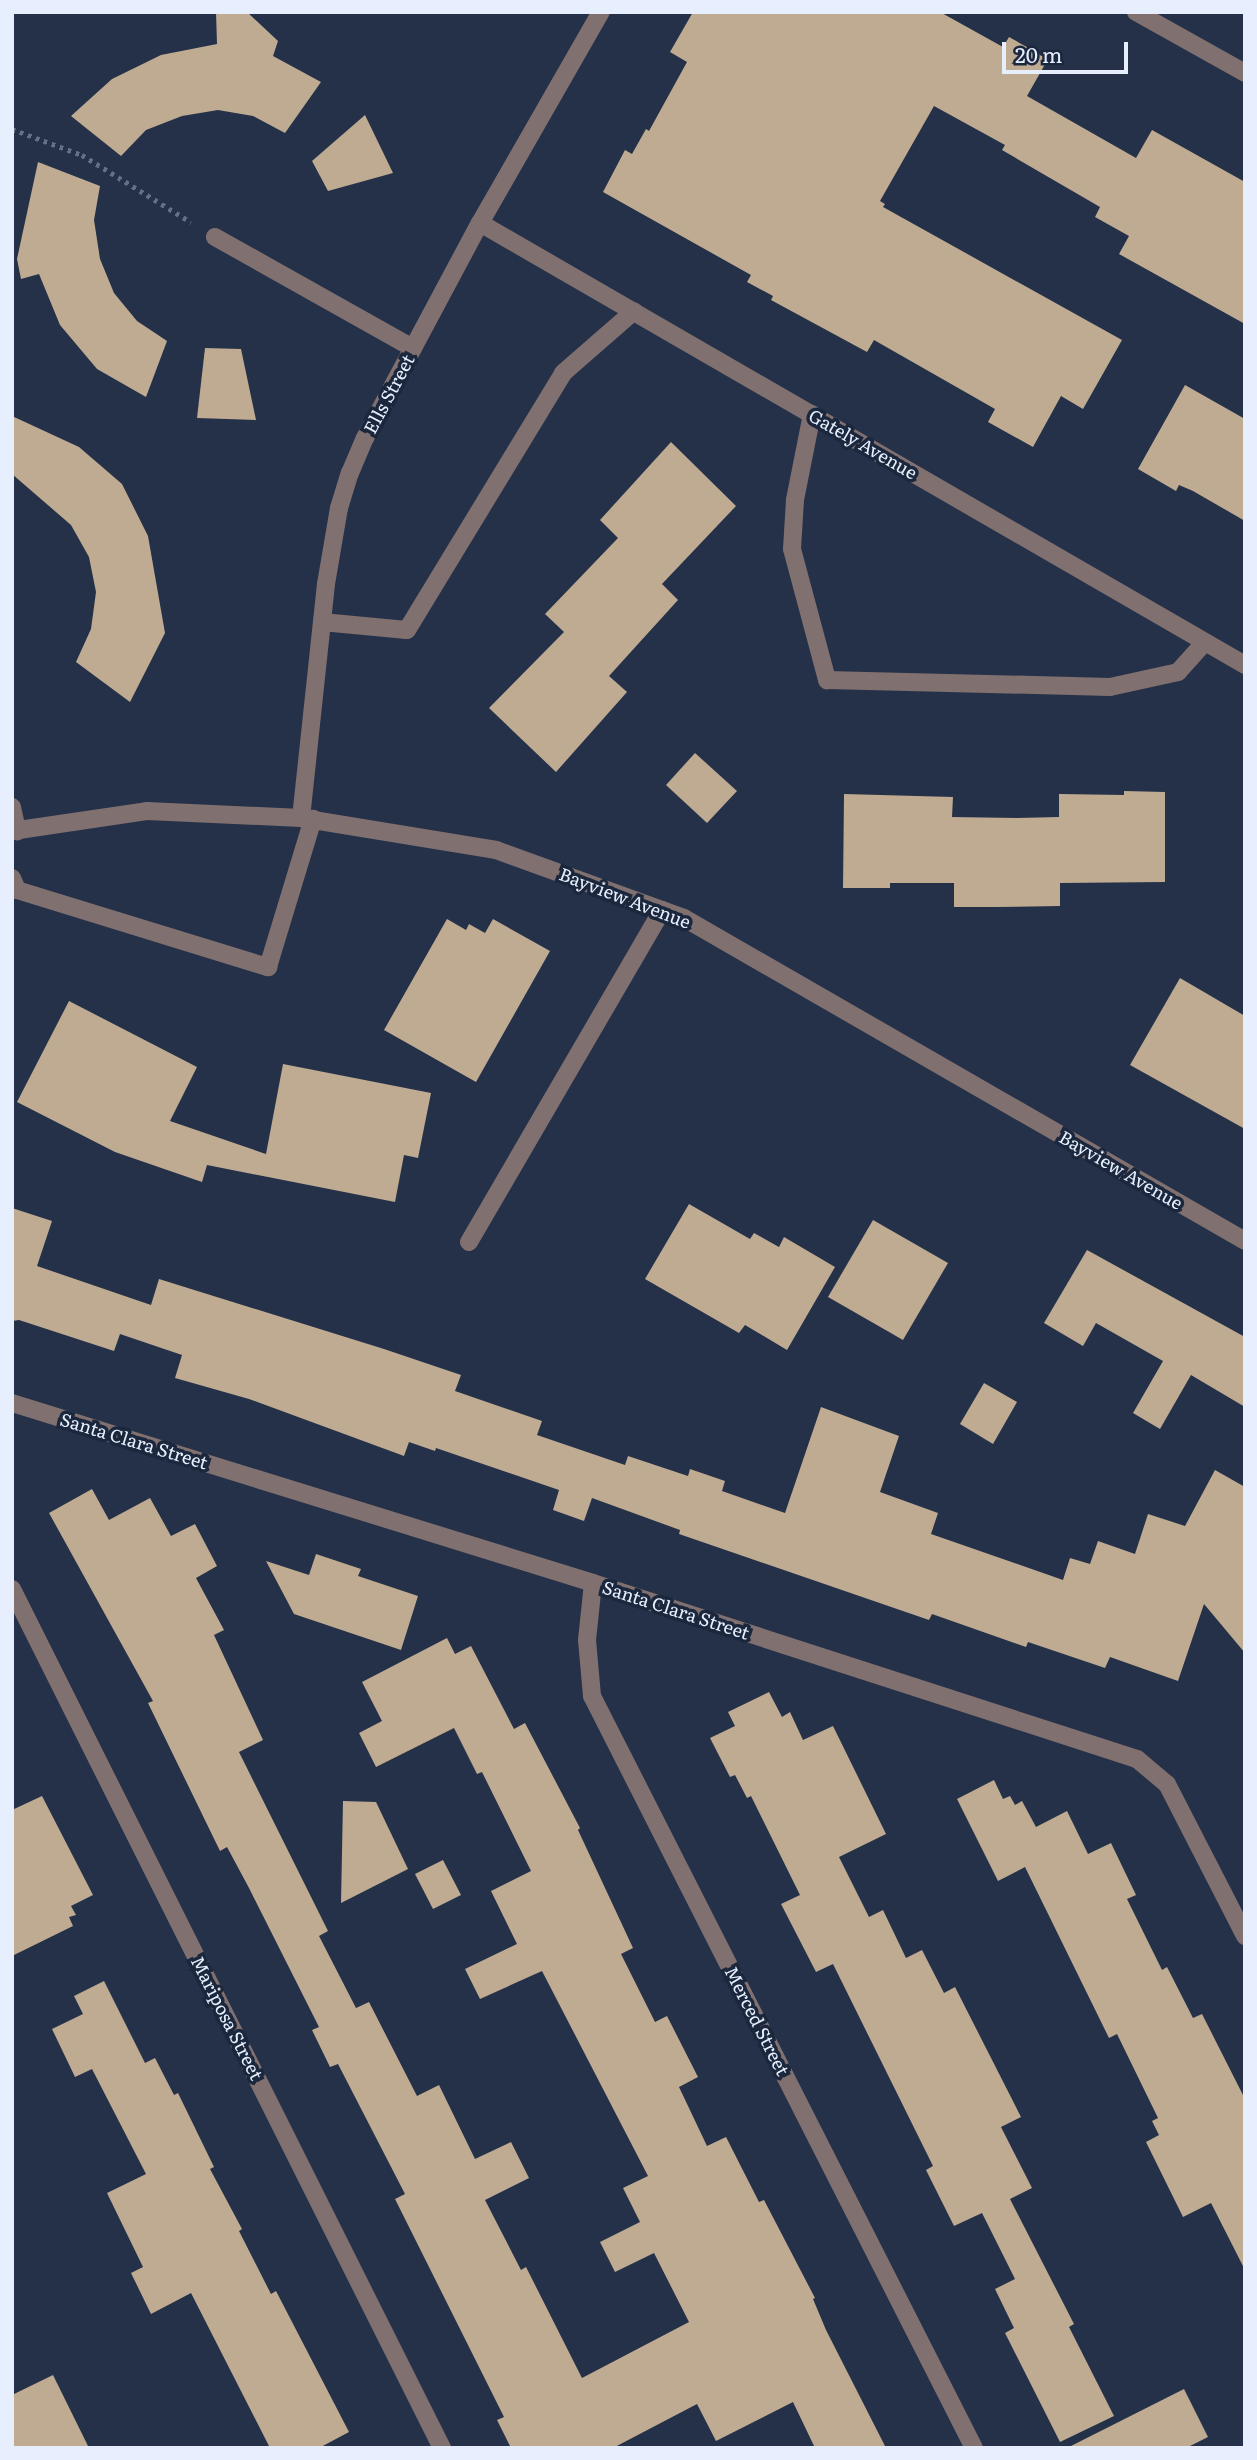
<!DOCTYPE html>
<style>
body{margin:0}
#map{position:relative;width:1257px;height:2460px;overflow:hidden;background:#253148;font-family:Literata,serif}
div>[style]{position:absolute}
.building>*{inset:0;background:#bfab92}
.path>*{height:4.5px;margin-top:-2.25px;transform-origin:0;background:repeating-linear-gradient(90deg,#667085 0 3.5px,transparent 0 8.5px)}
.service>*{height:18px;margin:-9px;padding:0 9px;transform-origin:9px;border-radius:9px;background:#807070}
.minor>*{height:18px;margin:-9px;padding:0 9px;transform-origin:9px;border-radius:9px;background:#807070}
.tertiary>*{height:18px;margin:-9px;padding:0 9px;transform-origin:9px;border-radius:9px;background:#807070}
span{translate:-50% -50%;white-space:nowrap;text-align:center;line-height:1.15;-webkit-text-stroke:7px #1b273d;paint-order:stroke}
.street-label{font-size:18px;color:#e7efff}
.frame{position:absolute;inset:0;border:14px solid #e7efff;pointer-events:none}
.scale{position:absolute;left:1002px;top:42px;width:126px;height:32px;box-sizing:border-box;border:4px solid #e7efff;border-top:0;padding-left:9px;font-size:21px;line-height:24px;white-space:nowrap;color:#e7efff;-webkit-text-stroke:5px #1b273d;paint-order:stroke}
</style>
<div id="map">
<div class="building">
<i style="clip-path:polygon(216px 12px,247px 12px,278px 41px,273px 56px,321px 82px,285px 133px,253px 116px,218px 110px,182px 116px,146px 130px,121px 156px,71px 116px,112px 79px,161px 55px,217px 44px)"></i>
<i style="clip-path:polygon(693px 12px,940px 12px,1003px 47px,1009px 37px,1048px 59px,1027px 96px,1136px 158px,1152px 130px,1245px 182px,1245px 324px,1119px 254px,1129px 236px,1095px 217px,1100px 207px,1002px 150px,1005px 145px,934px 106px,880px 201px,885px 204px,883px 207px,1122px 340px,1083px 409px,1061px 396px,1033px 447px,988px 422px,995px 409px,874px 340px,867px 352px,771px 300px,773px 296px,747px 282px,751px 275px,603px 192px,625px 150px,632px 154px,646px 129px,649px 131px,687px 62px,670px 52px)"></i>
<i style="clip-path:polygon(365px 115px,393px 173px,328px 191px,312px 161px)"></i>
<i style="clip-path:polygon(38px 162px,100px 186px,94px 220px,100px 259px,114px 293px,137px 321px,167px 341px,146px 397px,97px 369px,60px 325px,39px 274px,21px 279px,17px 259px)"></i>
<i style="clip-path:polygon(205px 348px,241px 349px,256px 420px,197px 418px)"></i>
<i style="clip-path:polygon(1185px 385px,1245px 419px,1245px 521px,1193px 491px,1179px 485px,1176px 491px,1138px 469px)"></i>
<i style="clip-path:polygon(12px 416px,79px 447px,122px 484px,148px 536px,165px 633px,130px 702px,76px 662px,91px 629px,96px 592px,89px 557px,71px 525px,12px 474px)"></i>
<i style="clip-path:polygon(671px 442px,736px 506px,662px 584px,678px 600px,609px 676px,627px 692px,556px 772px,489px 708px,564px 632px,545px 614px,618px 538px,600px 520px)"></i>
<i style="clip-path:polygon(695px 753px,737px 791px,707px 823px,666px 785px)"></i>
<i style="clip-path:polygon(1124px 791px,1165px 792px,1165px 882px,1060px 883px,1060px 906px,995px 907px,954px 907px,954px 883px,890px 883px,890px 888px,843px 888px,844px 794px,953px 797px,952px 817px,1017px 818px,1059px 817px,1059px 794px,1124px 795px)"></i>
<i style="clip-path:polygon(447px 919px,466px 930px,469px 924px,485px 933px,493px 919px,550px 951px,476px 1082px,384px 1030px)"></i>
<i style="clip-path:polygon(1180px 978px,1245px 1016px,1245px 1129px,1130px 1065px)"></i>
<i style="clip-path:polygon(69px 1001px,197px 1067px,170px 1121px,266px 1154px,283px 1064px,431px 1093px,418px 1158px,404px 1155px,395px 1202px,207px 1165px,202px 1182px,115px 1152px,17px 1102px)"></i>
<i style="clip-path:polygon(689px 1204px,750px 1239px,754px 1233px,779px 1247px,784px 1237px,835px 1267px,787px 1350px,745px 1325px,739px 1333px,645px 1279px)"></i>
<i style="clip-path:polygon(12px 1208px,52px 1221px,37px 1266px,151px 1305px,159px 1279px,384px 1349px,461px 1375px,455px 1391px,542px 1421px,537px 1435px,625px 1465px,628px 1456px,688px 1476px,690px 1469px,725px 1481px,722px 1491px,785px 1513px,821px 1407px,899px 1436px,880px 1492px,938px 1513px,931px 1534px,1063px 1580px,1070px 1558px,1090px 1564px,1098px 1541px,1135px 1554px,1148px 1514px,1185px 1526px,1215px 1470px,1245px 1487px,1245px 1653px,1204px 1604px,1178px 1681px,1110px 1657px,1105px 1668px,1028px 1642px,1026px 1647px,932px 1614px,929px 1620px,679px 1534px,680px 1530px,592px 1498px,584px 1521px,553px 1510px,559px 1490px,436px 1448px,435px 1451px,409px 1442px,404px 1456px,249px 1399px,175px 1378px,182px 1355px,120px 1334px,114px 1351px,19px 1320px,12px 1321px)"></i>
<i style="clip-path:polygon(873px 1220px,948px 1263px,903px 1340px,828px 1297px)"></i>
<i style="clip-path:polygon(1087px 1250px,1245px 1337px,1245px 1407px,1191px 1375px,1160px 1429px,1133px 1413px,1163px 1361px,1096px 1323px,1083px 1346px,1044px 1323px)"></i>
<i style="clip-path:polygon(984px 1383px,1017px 1402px,993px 1444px,960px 1424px)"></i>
<i style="clip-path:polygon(92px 1489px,109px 1520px,150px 1498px,171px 1536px,195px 1524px,217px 1566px,196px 1578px,224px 1630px,214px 1635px,263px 1740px,239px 1752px,328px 1931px,319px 1936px,356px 2008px,369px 2002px,417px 2096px,439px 2085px,475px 2159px,511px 2142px,529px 2178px,485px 2200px,521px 2270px,526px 2267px,582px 2378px,689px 2322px,654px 2253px,615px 2272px,600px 2242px,640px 2222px,623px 2188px,648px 2176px,542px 1971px,480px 1999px,465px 1969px,517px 1944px,491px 1891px,531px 1871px,482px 1772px,477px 1774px,454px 1728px,376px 1767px,359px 1733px,382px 1721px,362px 1682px,447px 1638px,455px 1654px,471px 1646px,514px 1729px,525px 1723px,580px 1828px,578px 1830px,633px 1948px,621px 1954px,655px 2022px,667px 2016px,698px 2077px,679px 2087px,707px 2146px,726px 2137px,759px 2202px,764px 2200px,815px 2298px,813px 2299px,826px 2330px,886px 2448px,815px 2448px,793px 2402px,716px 2441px,697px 2404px,613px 2448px,511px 2448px,497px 2420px,504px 2417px,395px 2199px,405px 2194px,338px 2064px,330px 2067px,312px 2030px,319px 2027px,249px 1888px,227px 1847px,220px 1851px,148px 1703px,153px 1701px,49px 1513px)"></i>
<i style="clip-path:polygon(316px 1554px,361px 1569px,358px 1576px,418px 1596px,401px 1650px,294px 1614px,266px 1561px,309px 1575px)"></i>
<i style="clip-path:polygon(769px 1692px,782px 1717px,790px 1712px,803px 1740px,833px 1726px,886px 1834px,839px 1857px,869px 1917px,883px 1910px,906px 1958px,922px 1950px,944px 1993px,955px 1987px,1021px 2117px,1001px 2127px,1032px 2188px,1010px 2199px,1074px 2324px,1069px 2327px,1114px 2416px,1060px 2442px,1005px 2333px,1014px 2328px,995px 2289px,1015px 2279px,982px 2213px,954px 2226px,926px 2170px,933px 2166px,833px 1964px,816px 1972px,781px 1904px,800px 1895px,751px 1796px,747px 1798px,735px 1775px,730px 1777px,710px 1738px,735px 1726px,728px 1712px)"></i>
<i style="clip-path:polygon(994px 1780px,1003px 1799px,1010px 1796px,1015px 1805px,1022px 1801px,1036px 1827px,1067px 1811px,1088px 1854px,1111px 1843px,1136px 1895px,1127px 1899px,1162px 1970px,1167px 1967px,1193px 2018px,1202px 2014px,1245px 2099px,1245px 2270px,1211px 2203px,1183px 2217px,1146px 2142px,1159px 2135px,1152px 2121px,1158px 2118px,1117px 2034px,1109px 2038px,1025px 1867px,998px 1881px,957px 1799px)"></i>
<i style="clip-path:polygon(42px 1796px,93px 1895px,71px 1906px,76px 1915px,69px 1917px,73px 1926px,12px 1956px,12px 1810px)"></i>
<i style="clip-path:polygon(343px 1801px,376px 1802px,408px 1869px,341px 1903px)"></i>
<i style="clip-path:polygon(443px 1860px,461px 1895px,433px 1909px,415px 1874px)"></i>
<i style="clip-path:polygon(104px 1981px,145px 2063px,155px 2058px,174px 2095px,178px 2093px,214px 2167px,210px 2169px,242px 2229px,239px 2231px,271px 2294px,276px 2291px,349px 2432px,319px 2448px,270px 2448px,191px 2293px,151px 2314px,131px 2273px,143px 2267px,107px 2193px,146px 2174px,92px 2069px,75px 2077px,52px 2029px,83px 2014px,74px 1996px)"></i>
<i style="clip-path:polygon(53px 2375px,89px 2448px,12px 2448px,12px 2395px)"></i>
<i style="clip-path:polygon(1184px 2389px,1208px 2437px,1186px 2448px,1067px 2448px)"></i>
</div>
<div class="path">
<i style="left:12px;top:129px;width:75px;rotate:20.4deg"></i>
<i style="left:82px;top:155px;width:128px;rotate:31.6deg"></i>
</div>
<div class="service">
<i style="left:215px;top:237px;width:227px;rotate:29.3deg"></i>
<i style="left:812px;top:414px;width:88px;rotate:101.2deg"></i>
<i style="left:795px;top:500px;width:49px;rotate:93.5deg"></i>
<i style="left:792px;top:549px;width:136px;rotate:75deg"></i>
<i style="left:827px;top:680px;width:283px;rotate:1.4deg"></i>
<i style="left:1110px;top:687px;width:70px;rotate:-12.4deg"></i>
<i style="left:1178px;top:672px;width:40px;rotate:-48deg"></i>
<i style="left:322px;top:622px;width:85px;rotate:5.4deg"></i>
<i style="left:407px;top:630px;width:301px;rotate:-58.7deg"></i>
<i style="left:563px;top:373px;width:94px;rotate:-41.1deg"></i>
<i style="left:12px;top:807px;width:25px;rotate:78deg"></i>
<i style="left:12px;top:878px;width:13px;rotate:67deg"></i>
<i style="left:17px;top:890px;width:263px;rotate:17.1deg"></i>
<i style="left:268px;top:967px;width:155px;rotate:-73.1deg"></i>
<i style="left:469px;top:1242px;width:384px;rotate:-59.8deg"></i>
</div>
<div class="minor">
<i style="left:1136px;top:12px;width:125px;rotate:29.2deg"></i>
<i style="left:480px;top:223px;width:884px;rotate:30.02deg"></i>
<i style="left:301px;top:818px;width:235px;rotate:-83.9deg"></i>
<i style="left:326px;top:584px;width:77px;rotate:-80.3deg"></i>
<i style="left:339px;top:508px;width:37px;rotate:-73deg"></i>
<i style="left:350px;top:473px;width:38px;rotate:-67deg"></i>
<i style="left:365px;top:438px;width:244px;rotate:-61.9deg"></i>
<i style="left:480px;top:223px;width:243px;rotate:-60.2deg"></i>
<i style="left:12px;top:1403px;width:608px;rotate:17.21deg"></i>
<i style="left:593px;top:1583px;width:572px;rotate:17.93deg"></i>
<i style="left:1137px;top:1759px;width:39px;rotate:40deg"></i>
<i style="left:1167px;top:1784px;width:171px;rotate:62.8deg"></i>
<i style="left:593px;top:1583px;width:57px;rotate:96deg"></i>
<i style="left:587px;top:1640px;width:56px;rotate:84.9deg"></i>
<i style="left:592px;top:1696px;width:843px;rotate:63.07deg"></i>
<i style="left:12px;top:1589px;width:961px;rotate:63.41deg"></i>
</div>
<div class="tertiary">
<i style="left:12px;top:831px;width:136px;rotate:-8.4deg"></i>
<i style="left:147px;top:811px;width:154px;rotate:2.6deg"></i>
<i style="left:301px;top:818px;width:198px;rotate:9.3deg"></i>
<i style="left:496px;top:850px;width:200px;rotate:19.9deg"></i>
<i style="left:684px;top:918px;width:647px;rotate:29.93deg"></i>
</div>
<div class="street-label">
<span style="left:389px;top:394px;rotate:-62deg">Ells Street</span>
<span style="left:863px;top:444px;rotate:30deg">Gately Avenue</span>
<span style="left:625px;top:898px;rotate:21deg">Bayview Avenue</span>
<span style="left:1121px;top:1170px;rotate:30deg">Bayview Avenue</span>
<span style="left:134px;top:1441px;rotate:17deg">Santa Clara Street</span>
<span style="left:676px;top:1610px;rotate:18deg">Santa Clara Street</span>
<span style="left:227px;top:2018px;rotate:63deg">Mariposa Street</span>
<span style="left:757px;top:2021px;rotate:63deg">Merced Street</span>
</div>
<div class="frame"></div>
<div class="scale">20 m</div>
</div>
